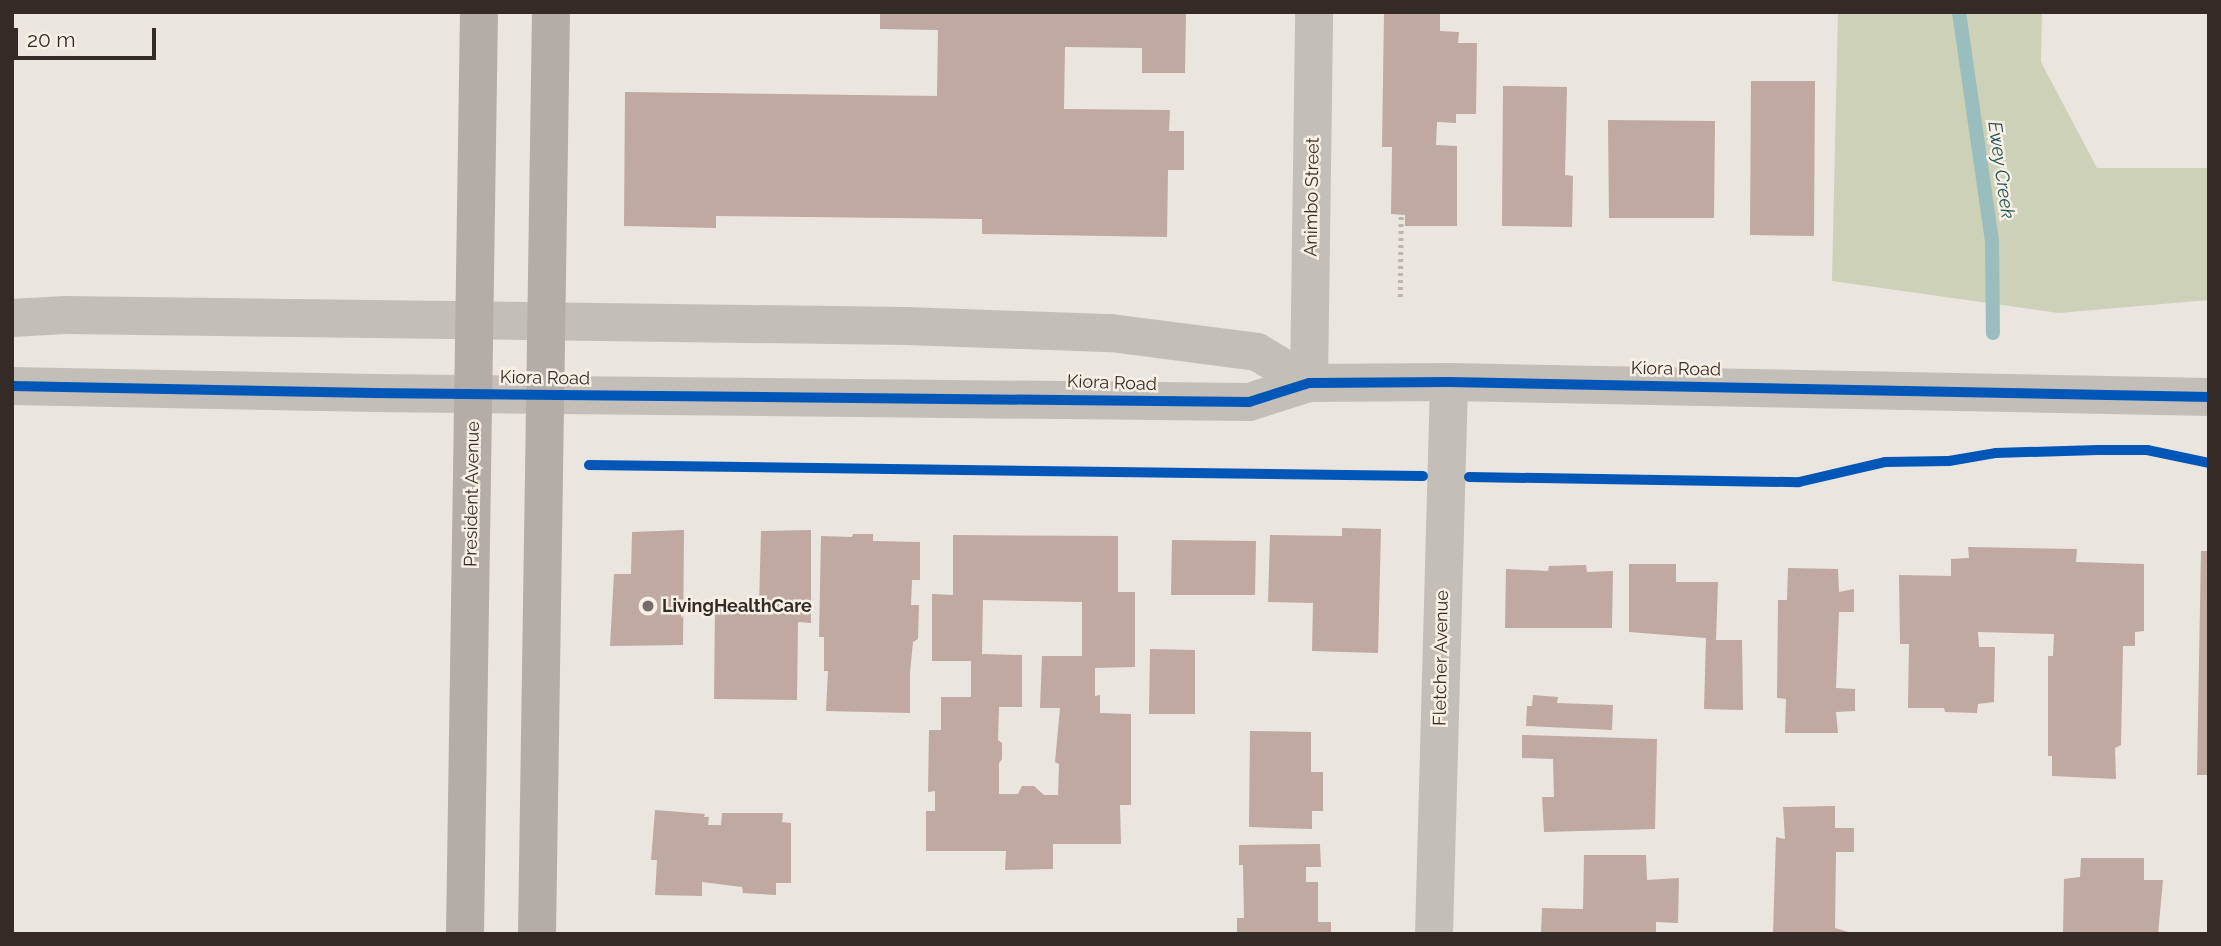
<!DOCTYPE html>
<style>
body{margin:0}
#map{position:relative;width:2221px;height:946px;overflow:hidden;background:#ebe5df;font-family:Raleway,sans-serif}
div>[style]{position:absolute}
.green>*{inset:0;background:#ccd1b8}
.stream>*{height:14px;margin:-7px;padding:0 7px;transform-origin:7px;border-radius:7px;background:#9abdbd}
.building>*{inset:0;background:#bfa9a0}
.path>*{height:4.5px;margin-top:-2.25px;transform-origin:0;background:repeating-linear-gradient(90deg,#bdb6b0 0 3.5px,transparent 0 7px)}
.minor>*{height:38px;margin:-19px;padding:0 19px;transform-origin:19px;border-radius:19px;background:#c4beb8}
.major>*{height:38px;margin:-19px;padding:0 19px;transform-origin:19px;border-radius:19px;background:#b3aca7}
.cycleway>*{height:10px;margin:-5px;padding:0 5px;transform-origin:5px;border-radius:5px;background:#0057b8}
.dots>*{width:19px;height:19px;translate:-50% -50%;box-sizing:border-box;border:4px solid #f9f0e5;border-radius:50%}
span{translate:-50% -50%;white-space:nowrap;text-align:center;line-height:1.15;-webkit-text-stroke:5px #f9f0e5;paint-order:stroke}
.street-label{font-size:18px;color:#352b26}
.poi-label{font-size:18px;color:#352b26;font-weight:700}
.left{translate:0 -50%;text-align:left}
.water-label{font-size:19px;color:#1c5256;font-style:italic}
.frame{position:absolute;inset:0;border:14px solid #352b26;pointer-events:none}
.scale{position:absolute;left:14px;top:28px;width:142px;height:32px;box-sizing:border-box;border:4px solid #352b26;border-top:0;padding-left:9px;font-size:21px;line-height:24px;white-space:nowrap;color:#352b26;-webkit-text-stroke:5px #f9f0e5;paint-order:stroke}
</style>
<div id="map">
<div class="green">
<i style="clip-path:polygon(1838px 12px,2042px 12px,2041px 62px,2097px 168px,2209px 168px,2209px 300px,2059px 313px,1832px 281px)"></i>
</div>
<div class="stream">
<i style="left:1959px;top:12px;width:232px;rotate:81.8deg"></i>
<i style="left:1992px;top:242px;width:91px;rotate:89.4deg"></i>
</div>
<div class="building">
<i style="clip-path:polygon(880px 12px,1186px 14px,1185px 73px,1142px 73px,1142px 48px,1065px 47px,1064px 109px,1170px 110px,1169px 131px,1184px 131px,1184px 170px,1168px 170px,1167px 237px,982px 234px,982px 219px,716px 216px,716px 228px,624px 226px,625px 92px,937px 96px,938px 30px,880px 29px)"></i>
<i style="clip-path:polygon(1384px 12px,1440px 12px,1440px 31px,1459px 32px,1458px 43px,1477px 43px,1476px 114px,1456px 114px,1456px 123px,1437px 122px,1436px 145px,1457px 146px,1457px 226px,1405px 226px,1405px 215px,1391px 214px,1392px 147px,1382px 147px)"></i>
<i style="clip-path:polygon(1751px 81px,1815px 81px,1814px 236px,1750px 235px)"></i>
<i style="clip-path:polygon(1503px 86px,1567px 87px,1565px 175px,1573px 176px,1572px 227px,1502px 226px)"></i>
<i style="clip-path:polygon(1608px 120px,1715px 121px,1714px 218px,1609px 218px)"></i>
<i style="clip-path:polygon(1342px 528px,1381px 529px,1378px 653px,1312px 651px,1313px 603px,1268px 602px,1270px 535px,1342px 536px)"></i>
<i style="clip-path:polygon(684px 530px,683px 645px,610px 646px,614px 574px,631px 574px,632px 532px)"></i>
<i style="clip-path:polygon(811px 530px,811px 623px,798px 622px,797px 700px,714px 699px,715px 606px,759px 606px,761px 531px)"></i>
<i style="clip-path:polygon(853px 534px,873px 534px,873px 541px,920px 542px,920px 580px,912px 580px,911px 605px,919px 605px,918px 639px,913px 642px,910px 673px,910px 713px,826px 711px,828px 671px,824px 671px,824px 637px,819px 637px,821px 536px,852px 537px)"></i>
<i style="clip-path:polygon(evenodd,953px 535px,1118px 536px,1118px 592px,1135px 592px,1135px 667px,1095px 668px,1095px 696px,1100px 695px,1100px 713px,1131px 714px,1131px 805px,1120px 805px,1121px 844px,1053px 844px,1053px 869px,1005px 870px,1006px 851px,926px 851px,926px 811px,935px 811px,935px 791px,928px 792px,929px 730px,941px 730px,941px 697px,971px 697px,971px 661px,932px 661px,932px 594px,953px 595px,953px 535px,983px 600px,1082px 602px,1082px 656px,1042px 656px,1040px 708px,1060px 708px,1055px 762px,1059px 764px,1058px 795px,1044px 795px,1034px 786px,1022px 786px,1018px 794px,999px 794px,999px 763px,1002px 759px,1002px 743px,998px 740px,999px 707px,1022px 707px,1022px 655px,982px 654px,983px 600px)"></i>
<i style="clip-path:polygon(1172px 540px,1256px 541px,1255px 595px,1171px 595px)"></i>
<i style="clip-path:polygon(1968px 547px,2077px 549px,2076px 562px,2144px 564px,2144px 631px,2135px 632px,2135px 646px,2123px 646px,2121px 745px,2115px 748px,2116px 779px,2052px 776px,2052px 756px,2048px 756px,2048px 656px,2053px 656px,2054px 634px,1978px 632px,1979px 647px,1995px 647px,1994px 702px,1978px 704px,1977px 713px,1945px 712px,1944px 708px,1908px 708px,1909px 644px,1900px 644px,1899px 575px,1951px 576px,1951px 559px,1969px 558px)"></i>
<i style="clip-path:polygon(2201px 551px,2209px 551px,2209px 775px,2197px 775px)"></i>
<i style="clip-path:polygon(1629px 564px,1676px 564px,1676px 582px,1718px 582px,1716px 640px,1742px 640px,1743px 710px,1704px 709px,1706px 638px,1629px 632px)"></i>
<i style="clip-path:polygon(1586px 565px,1587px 572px,1613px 571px,1612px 628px,1505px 628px,1506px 569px,1548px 571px,1549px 566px)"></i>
<i style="clip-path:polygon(1788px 568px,1838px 569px,1839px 592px,1854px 589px,1854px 612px,1839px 612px,1836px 688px,1855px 689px,1855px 711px,1836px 712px,1838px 733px,1785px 733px,1786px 699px,1777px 698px,1778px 600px,1787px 600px)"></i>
<i style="clip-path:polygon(1150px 649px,1195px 650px,1195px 714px,1149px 714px)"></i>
<i style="clip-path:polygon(1533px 695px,1558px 697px,1557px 703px,1613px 705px,1612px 730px,1526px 726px,1527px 706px,1532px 706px)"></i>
<i style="clip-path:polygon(1250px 731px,1311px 732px,1311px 772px,1323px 772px,1323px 811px,1312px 811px,1312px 829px,1249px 827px)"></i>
<i style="clip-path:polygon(1522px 735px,1657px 739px,1655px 829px,1544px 832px,1542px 797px,1554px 797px,1553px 759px,1522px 758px)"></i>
<i style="clip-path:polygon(1835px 806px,1835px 828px,1854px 828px,1854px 852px,1836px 852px,1835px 928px,1855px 934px,1773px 934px,1776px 837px,1785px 839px,1783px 807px)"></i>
<i style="clip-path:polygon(655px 810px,705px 814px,704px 817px,709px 817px,708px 825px,721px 825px,722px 813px,783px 813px,782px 822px,791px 823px,791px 883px,776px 883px,776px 895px,743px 893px,742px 887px,702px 882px,702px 896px,655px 895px,657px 860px,651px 860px)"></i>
<i style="clip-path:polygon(1320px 844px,1321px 867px,1306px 867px,1306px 882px,1318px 882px,1318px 922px,1331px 922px,1331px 934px,1237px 934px,1237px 918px,1244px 918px,1243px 865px,1239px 865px,1239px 845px)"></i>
<i style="clip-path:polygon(1584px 855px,1646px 855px,1647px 880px,1679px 878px,1678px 923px,1656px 922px,1656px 934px,1541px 934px,1542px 908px,1583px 909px)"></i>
<i style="clip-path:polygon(2081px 858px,2144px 858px,2144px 880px,2163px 880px,2158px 934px,2063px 934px,2064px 879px,2080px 877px)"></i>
</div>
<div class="path">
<i style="left:1400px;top:297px;width:82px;rotate:-89.3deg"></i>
</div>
<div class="minor">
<i style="left:12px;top:318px;width:54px;rotate:-3.2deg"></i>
<i style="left:66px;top:315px;width:840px;rotate:0.75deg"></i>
<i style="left:906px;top:326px;width:205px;rotate:2deg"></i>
<i style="left:1111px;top:333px;width:147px;rotate:7.4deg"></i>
<i style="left:1257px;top:352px;width:61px;rotate:30.8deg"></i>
<i style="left:1309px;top:383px;width:371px;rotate:-89.2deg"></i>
<i style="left:12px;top:386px;width:362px;rotate:1.1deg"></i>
<i style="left:374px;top:393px;width:875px;rotate:0.59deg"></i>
<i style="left:1249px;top:402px;width:63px;rotate:-17.6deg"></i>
<i style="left:1309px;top:383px;width:140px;rotate:-0.4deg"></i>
<i style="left:1449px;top:382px;width:760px;rotate:1.13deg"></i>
<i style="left:1434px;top:934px;width:552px;rotate:-88.44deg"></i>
</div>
<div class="major">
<i style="left:465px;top:934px;width:922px;rotate:-89.13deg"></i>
<i style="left:537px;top:934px;width:922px;rotate:-89.13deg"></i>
</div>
<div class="cycleway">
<i style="left:12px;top:386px;width:362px;rotate:1.1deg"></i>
<i style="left:374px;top:393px;width:875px;rotate:0.59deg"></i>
<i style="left:1249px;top:402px;width:63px;rotate:-17.6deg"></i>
<i style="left:1309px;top:383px;width:140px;rotate:-0.4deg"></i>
<i style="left:1449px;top:382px;width:760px;rotate:1.13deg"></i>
<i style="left:589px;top:465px;width:834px;rotate:0.76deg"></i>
<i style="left:1469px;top:477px;width:330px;rotate:0.9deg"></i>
<i style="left:1799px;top:482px;width:88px;rotate:-13.1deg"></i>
<i style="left:1885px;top:462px;width:64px;rotate:-0.9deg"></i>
<i style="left:1949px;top:461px;width:48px;rotate:-9.7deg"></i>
<i style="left:1996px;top:453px;width:102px;rotate:-1.7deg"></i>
<i style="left:2098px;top:450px;width:49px"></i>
<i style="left:2147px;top:450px;width:63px;rotate:11.8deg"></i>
</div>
<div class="dots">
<i style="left:648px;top:606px;background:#756c67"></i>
</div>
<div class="street-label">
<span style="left:1312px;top:197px;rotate:-89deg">Animbo Street</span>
<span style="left:1676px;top:369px;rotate:1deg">Kiora Road</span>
<span style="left:545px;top:378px;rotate:1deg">Kiora Road</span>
<span style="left:1112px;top:383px;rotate:2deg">Kiora Road</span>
<span style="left:472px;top:494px;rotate:-89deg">President Avenue</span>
<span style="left:1441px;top:658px;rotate:-89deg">Fletcher Avenue</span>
</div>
<div class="poi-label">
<span class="left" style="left:662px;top:606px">LivingHealthCare</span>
</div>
<div class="water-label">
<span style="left:2001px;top:170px;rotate:82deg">Ewey Creek</span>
</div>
<div class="frame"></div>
<div class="scale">20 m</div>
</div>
